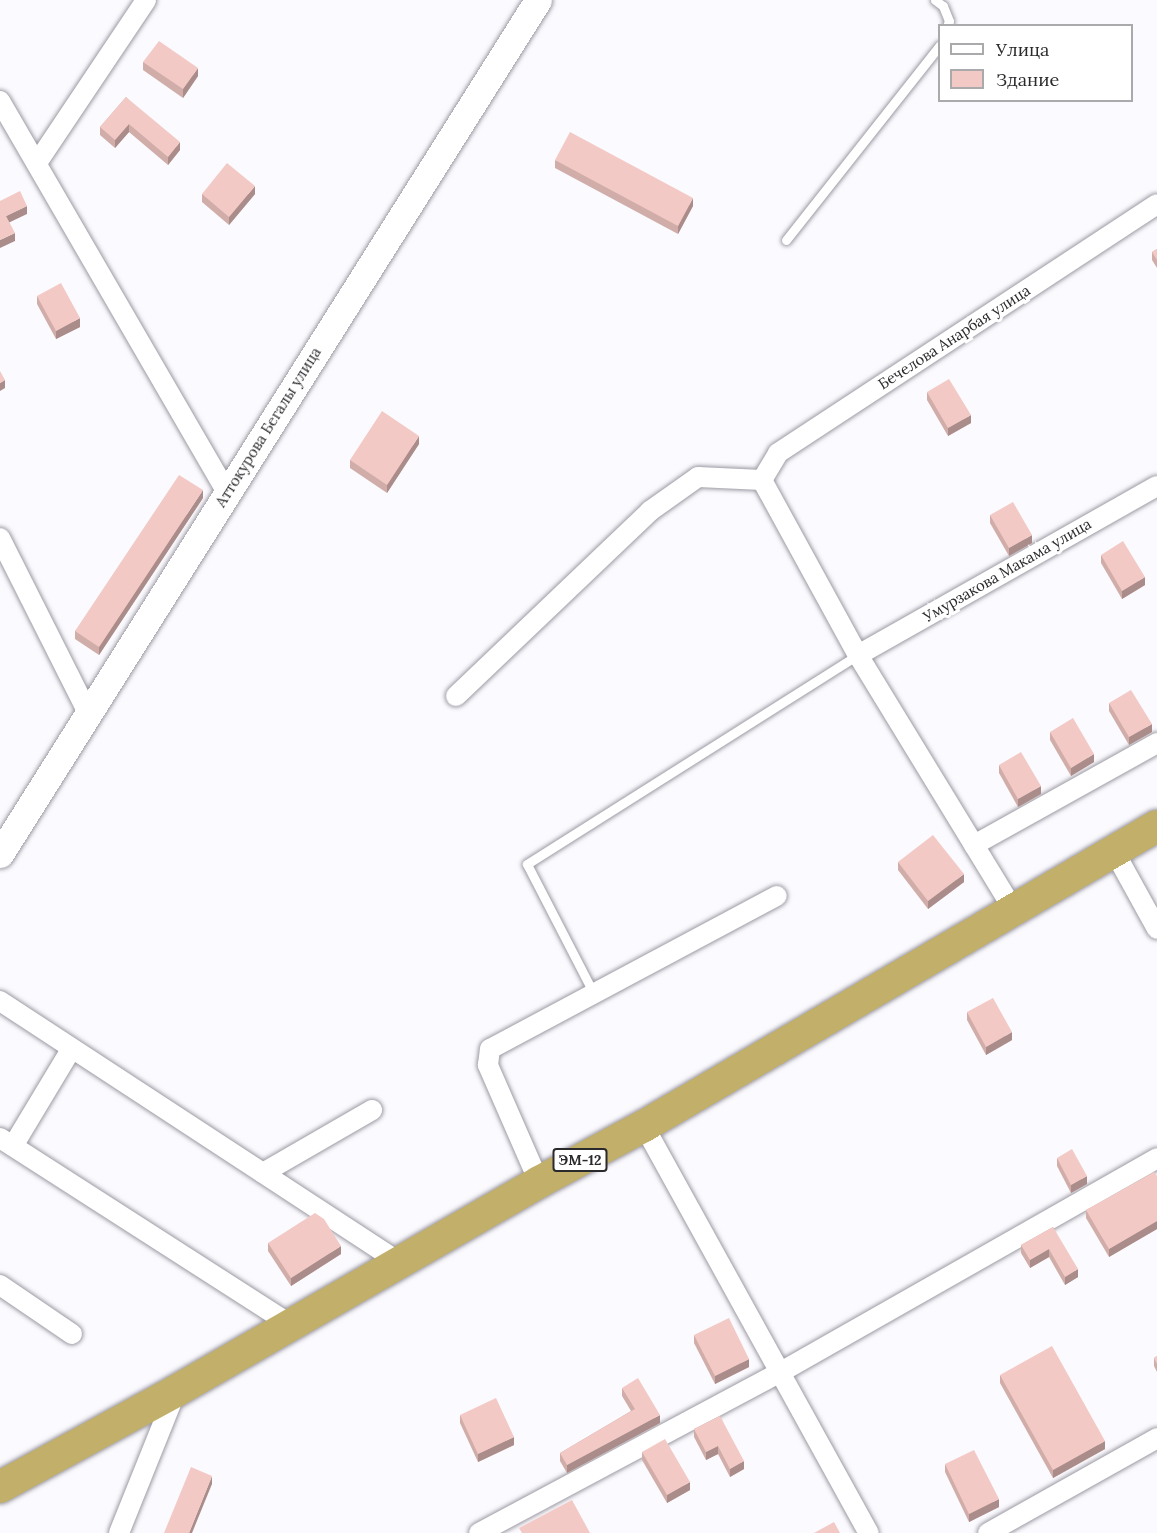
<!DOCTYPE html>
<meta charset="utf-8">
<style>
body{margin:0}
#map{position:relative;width:1157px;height:1533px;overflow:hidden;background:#fbfafe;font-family:Lora,serif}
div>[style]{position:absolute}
.roads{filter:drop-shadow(0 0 2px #9c9aa3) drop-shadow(0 0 2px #9c9aa3)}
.service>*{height:9px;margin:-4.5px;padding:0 4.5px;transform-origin:4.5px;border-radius:4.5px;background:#fff}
.minor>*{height:20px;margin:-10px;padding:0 10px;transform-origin:10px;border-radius:10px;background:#fff}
.secondary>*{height:27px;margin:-13.5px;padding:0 13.5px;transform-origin:13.5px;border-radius:13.5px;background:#fff}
.trunk>*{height:32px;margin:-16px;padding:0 16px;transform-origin:16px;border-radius:16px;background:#c2b06a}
.wall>*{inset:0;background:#d1ada9}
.shaded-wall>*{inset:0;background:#aa8d8a}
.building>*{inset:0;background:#f3c9c5}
span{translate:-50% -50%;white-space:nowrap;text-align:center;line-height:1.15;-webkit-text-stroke:6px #fff;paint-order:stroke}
.shield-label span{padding:2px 4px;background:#fff;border:2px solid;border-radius:4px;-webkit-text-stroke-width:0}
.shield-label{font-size:14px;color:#2a292c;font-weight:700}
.street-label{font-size:15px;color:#2a292c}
.legend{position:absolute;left:938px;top:24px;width:195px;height:78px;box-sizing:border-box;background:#fff;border:2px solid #aaa9ab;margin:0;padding:8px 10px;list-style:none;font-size:18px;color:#2a292c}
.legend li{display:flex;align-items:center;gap:12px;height:30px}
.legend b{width:30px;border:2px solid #aaa9ab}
</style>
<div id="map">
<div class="roads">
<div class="service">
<i style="left:935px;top:0;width:10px;rotate:37deg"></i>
<i style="left:943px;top:6px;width:16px;rotate:68deg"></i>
<i style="left:949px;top:21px;width:5px;rotate:112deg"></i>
<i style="left:786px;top:240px;width:248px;rotate:-51.7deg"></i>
<i style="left:594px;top:994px;width:146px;rotate:-117.3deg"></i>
<i style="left:527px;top:864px;width:391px;rotate:-32.3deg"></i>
</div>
<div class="minor">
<i style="left:0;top:101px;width:452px;rotate:59.9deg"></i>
<i style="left:37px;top:163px;width:196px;rotate:-56.2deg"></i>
<i style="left:762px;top:480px;width:31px;rotate:-59deg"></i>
<i style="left:778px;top:453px;width:453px;rotate:-33.3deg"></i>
<i style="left:0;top:538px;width:196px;rotate:63.3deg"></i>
<i style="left:858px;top:655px;width:343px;rotate:-29.5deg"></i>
<i style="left:456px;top:696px;width:268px;rotate:-43.6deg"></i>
<i style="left:650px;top:511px;width:59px;rotate:-35.3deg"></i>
<i style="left:698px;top:477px;width:64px;rotate:2.7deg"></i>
<i style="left:762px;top:480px;width:200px;rotate:61.3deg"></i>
<i style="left:858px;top:655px;width:298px;rotate:58.6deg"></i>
<i style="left:974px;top:845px;width:210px;rotate:-29.1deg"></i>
<i style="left:1114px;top:851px;width:89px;rotate:61.1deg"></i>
<i style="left:0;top:1001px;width:475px;rotate:33.2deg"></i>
<i style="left:644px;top:1126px;width:465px;rotate:61.1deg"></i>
<i style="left:0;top:1138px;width:345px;rotate:32.7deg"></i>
<i style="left:13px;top:1146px;width:114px;rotate:-59deg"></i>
<i style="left:263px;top:1173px;width:126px;rotate:-30deg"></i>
<i style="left:539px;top:1182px;width:128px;rotate:-113.6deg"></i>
<i style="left:488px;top:1065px;width:16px;rotate:-83deg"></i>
<i style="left:490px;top:1049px;width:325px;rotate:-28.1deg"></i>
<i style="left:0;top:1285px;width:87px;rotate:34.2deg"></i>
<i style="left:119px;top:1533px;width:153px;rotate:-68.1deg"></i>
<i style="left:479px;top:1533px;width:340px;rotate:-28.1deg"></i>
<i style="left:779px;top:1373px;width:435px;rotate:-29.6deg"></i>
<i style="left:988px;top:1533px;width:194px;rotate:-29.3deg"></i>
</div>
<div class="secondary">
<i style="left:0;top:854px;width:1009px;rotate:-57.79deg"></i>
</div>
<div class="trunk">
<i style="left:0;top:1487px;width:200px;rotate:-28.6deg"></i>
<i style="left:176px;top:1391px;width:419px;rotate:-29.9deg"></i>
<i style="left:539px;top:1182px;width:119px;rotate:-28.1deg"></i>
<i style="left:644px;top:1126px;width:594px;rotate:-30.32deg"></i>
</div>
</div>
<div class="wall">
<i style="clip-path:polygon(143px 62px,198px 76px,183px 98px,143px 70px)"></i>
<i style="clip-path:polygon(126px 97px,180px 150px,168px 165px,129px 132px,115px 148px,100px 135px,100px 127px)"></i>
<i style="clip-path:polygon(555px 160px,693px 206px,678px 234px,555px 168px)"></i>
<i style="clip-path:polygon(202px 194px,255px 194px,229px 225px,202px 202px)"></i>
<i style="clip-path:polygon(1157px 249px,1157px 268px,1152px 260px,1152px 252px)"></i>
<i style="clip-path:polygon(37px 296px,80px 327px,56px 339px,37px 304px)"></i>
<i style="clip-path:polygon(927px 392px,971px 423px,948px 436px,927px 400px)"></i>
<i style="clip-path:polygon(419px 444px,387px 493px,350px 468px,350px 460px)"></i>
<i style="clip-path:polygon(203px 498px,99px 655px,75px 639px,75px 631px)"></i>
<i style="clip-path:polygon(990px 515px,1032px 543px,1009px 556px,990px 523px)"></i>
<i style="clip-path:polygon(1101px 555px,1145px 585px,1122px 599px,1101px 563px)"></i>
<i style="clip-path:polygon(1109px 703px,1152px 732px,1129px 745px,1109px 711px)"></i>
<i style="clip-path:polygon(1050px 732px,1094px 762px,1071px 776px,1050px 740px)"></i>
<i style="clip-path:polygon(999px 765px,1041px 794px,1018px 807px,999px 773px)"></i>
<i style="clip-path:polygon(898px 862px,964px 882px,928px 909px,898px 870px)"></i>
<i style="clip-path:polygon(967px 1012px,1012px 1040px,986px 1055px,967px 1020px)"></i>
<i style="clip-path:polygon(1057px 1158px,1087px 1184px,1071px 1193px,1057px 1166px)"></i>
<i style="clip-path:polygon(1157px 1176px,1157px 1229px,1109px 1257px,1086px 1218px,1086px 1210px)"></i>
<i style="clip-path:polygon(1053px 1227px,1078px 1277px,1065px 1285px,1049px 1257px,1030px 1268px,1021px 1253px,1021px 1245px)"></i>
<i style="clip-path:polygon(268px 1243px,341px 1254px,291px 1286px,268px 1251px)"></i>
<i style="clip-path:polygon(694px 1335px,749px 1367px,715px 1384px,694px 1343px)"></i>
<i style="clip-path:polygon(1157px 1356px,1157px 1372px,1154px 1366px,1154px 1358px)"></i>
<i style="clip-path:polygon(1000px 1375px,1105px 1449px,1053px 1478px,1000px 1383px)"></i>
<i style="clip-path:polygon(622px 1388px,660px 1423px,567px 1473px,560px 1461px,560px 1453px,631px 1411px,622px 1396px)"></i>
<i style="clip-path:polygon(460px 1415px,514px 1445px,478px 1462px,460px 1423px)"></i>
<i style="clip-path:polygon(720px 1416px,744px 1469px,730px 1477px,718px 1454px,706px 1460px,694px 1437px,694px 1429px)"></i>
<i style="clip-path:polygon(642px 1452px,690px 1490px,667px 1503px,642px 1460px)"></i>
<i style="clip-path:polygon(945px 1464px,999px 1507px,969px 1522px,945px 1472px)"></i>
</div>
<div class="shaded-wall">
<i style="clip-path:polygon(198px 68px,198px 76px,183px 98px,183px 89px)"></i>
<i style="clip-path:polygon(129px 124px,129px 132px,115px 148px,115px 140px)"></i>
<i style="clip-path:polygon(180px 142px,180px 150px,168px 165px,168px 157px)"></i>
<i style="clip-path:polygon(255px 186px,255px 194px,229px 225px,229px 217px)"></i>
<i style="clip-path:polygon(693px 198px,693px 206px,678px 234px,678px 226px)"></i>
<i style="clip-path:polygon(27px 206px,27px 214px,6px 224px,6px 216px)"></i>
<i style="clip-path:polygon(15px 233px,15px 241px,0 248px,0 240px)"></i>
<i style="clip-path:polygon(80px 318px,80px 327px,56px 339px,56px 331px)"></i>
<i style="clip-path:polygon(5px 380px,5px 388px,0 391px,0 383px)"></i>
<i style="clip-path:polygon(971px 415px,971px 423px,948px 436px,948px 428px)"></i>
<i style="clip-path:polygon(419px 436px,419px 444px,387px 493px,387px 485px)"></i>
<i style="clip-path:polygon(203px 490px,203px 498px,99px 655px,99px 647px)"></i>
<i style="clip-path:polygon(1032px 535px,1032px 543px,1009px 556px,1009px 548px)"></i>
<i style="clip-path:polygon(1145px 577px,1145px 585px,1122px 599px,1122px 591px)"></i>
<i style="clip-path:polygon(1152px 724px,1152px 732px,1129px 745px,1129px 737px)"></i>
<i style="clip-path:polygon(1094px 754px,1094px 762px,1071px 776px,1071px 768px)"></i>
<i style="clip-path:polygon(1041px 786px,1041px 794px,1018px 807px,1018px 799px)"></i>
<i style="clip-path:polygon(964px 874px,964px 882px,928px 909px,928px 901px)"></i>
<i style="clip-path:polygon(1012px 1032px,1012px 1040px,986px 1055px,986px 1047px)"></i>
<i style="clip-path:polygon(1087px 1176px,1087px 1184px,1071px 1193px,1071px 1185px)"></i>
<i style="clip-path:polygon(1157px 1221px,1157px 1229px,1109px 1257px,1109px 1249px)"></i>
<i style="clip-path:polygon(341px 1246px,341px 1254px,291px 1286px,291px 1278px)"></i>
<i style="clip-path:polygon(1049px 1249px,1049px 1257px,1030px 1268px,1030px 1260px)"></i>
<i style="clip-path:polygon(1078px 1269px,1078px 1277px,1065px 1285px,1065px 1277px)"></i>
<i style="clip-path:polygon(749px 1359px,749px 1367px,715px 1384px,715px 1376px)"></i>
<i style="clip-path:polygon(660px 1415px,660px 1423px,567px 1473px,567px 1465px)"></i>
<i style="clip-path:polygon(514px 1437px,514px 1445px,478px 1462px,478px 1454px)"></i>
<i style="clip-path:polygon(1105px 1441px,1105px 1449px,1053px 1478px,1053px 1470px)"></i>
<i style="clip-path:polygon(718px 1446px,718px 1454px,706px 1460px,706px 1452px)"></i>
<i style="clip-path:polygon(744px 1461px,744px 1469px,730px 1477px,730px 1469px)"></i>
<i style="clip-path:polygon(212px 1476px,212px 1484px,192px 1533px,189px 1533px)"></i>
<i style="clip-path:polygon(690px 1482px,690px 1490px,667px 1503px,667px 1495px)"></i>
<i style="clip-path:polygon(999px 1499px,999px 1507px,969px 1522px,969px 1514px)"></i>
</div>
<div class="building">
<i style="clip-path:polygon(159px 41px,198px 68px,183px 89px,143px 62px)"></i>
<i style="clip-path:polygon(126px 97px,180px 142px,168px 157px,129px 124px,115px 140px,100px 127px)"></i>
<i style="clip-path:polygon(570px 132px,693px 198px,678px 226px,555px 160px)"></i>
<i style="clip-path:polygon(227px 163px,255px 186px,229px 217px,202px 194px)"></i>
<i style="clip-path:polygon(20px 191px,27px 206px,6px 216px,15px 233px,0 240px,0 201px)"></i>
<i style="clip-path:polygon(1157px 249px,1157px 260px,1152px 252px)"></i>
<i style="clip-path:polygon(61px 283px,80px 318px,56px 331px,37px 296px)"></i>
<i style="clip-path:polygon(0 371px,5px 380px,0 383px)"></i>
<i style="clip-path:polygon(949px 379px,971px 415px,948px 428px,927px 392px)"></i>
<i style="clip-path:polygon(382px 411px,419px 436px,387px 485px,350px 460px)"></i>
<i style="clip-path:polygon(179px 475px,203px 490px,99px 647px,75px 631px)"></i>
<i style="clip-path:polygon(1013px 502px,1032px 535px,1009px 548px,990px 515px)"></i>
<i style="clip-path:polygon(1123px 541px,1145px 577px,1122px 591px,1101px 555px)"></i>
<i style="clip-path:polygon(1131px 690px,1152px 724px,1129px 737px,1109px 703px)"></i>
<i style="clip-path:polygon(1073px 718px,1094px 754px,1071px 768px,1050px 732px)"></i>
<i style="clip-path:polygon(1021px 752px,1041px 786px,1018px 799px,999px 765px)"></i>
<i style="clip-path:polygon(933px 835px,964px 874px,928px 901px,898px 862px)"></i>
<i style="clip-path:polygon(993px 998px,1012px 1032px,986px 1047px,967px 1012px)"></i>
<i style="clip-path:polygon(1072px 1149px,1087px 1176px,1071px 1185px,1057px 1158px)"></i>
<i style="clip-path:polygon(1154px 1172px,1157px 1176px,1157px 1221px,1109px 1249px,1086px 1210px)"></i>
<i style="clip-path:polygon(315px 1213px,324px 1219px,341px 1246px,291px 1278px,268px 1243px)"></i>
<i style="clip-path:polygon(1053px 1227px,1078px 1269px,1065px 1277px,1049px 1249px,1030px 1260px,1021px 1245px)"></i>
<i style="clip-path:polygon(729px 1318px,749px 1359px,715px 1376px,694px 1335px)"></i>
<i style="clip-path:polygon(1052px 1346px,1105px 1441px,1053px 1470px,1000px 1375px)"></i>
<i style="clip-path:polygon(1157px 1356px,1157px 1364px,1154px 1358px)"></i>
<i style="clip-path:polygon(638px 1378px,660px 1415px,567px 1465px,560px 1453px,635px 1409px,622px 1388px)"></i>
<i style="clip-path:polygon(496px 1398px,514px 1437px,478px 1454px,460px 1415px)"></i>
<i style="clip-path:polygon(720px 1416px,744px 1461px,730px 1469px,718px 1446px,706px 1452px,694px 1429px)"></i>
<i style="clip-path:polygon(665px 1439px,690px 1482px,667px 1495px,642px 1452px)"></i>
<i style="clip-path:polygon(974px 1450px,999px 1499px,969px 1514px,945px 1464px)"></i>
<i style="clip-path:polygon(191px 1467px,212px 1476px,189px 1533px,164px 1533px)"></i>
<i style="clip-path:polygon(572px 1500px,590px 1533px,522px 1533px,519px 1528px)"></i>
<i style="clip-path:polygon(834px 1522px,840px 1533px,814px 1533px)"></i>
</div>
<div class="shield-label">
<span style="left:580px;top:1160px">ЭМ-12</span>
</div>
<div class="street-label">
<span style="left:954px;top:337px;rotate:-33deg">Бечелова Анарбая улица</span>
<span style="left:268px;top:427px;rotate:-58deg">Аттокурова Бегалы улица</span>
<span style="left:1007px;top:570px;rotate:-30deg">Умурзакова Макама улица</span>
</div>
<ul class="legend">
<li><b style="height:8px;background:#fff"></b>Улица</li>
<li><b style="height:16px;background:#f3c9c5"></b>Здание</li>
</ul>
</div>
